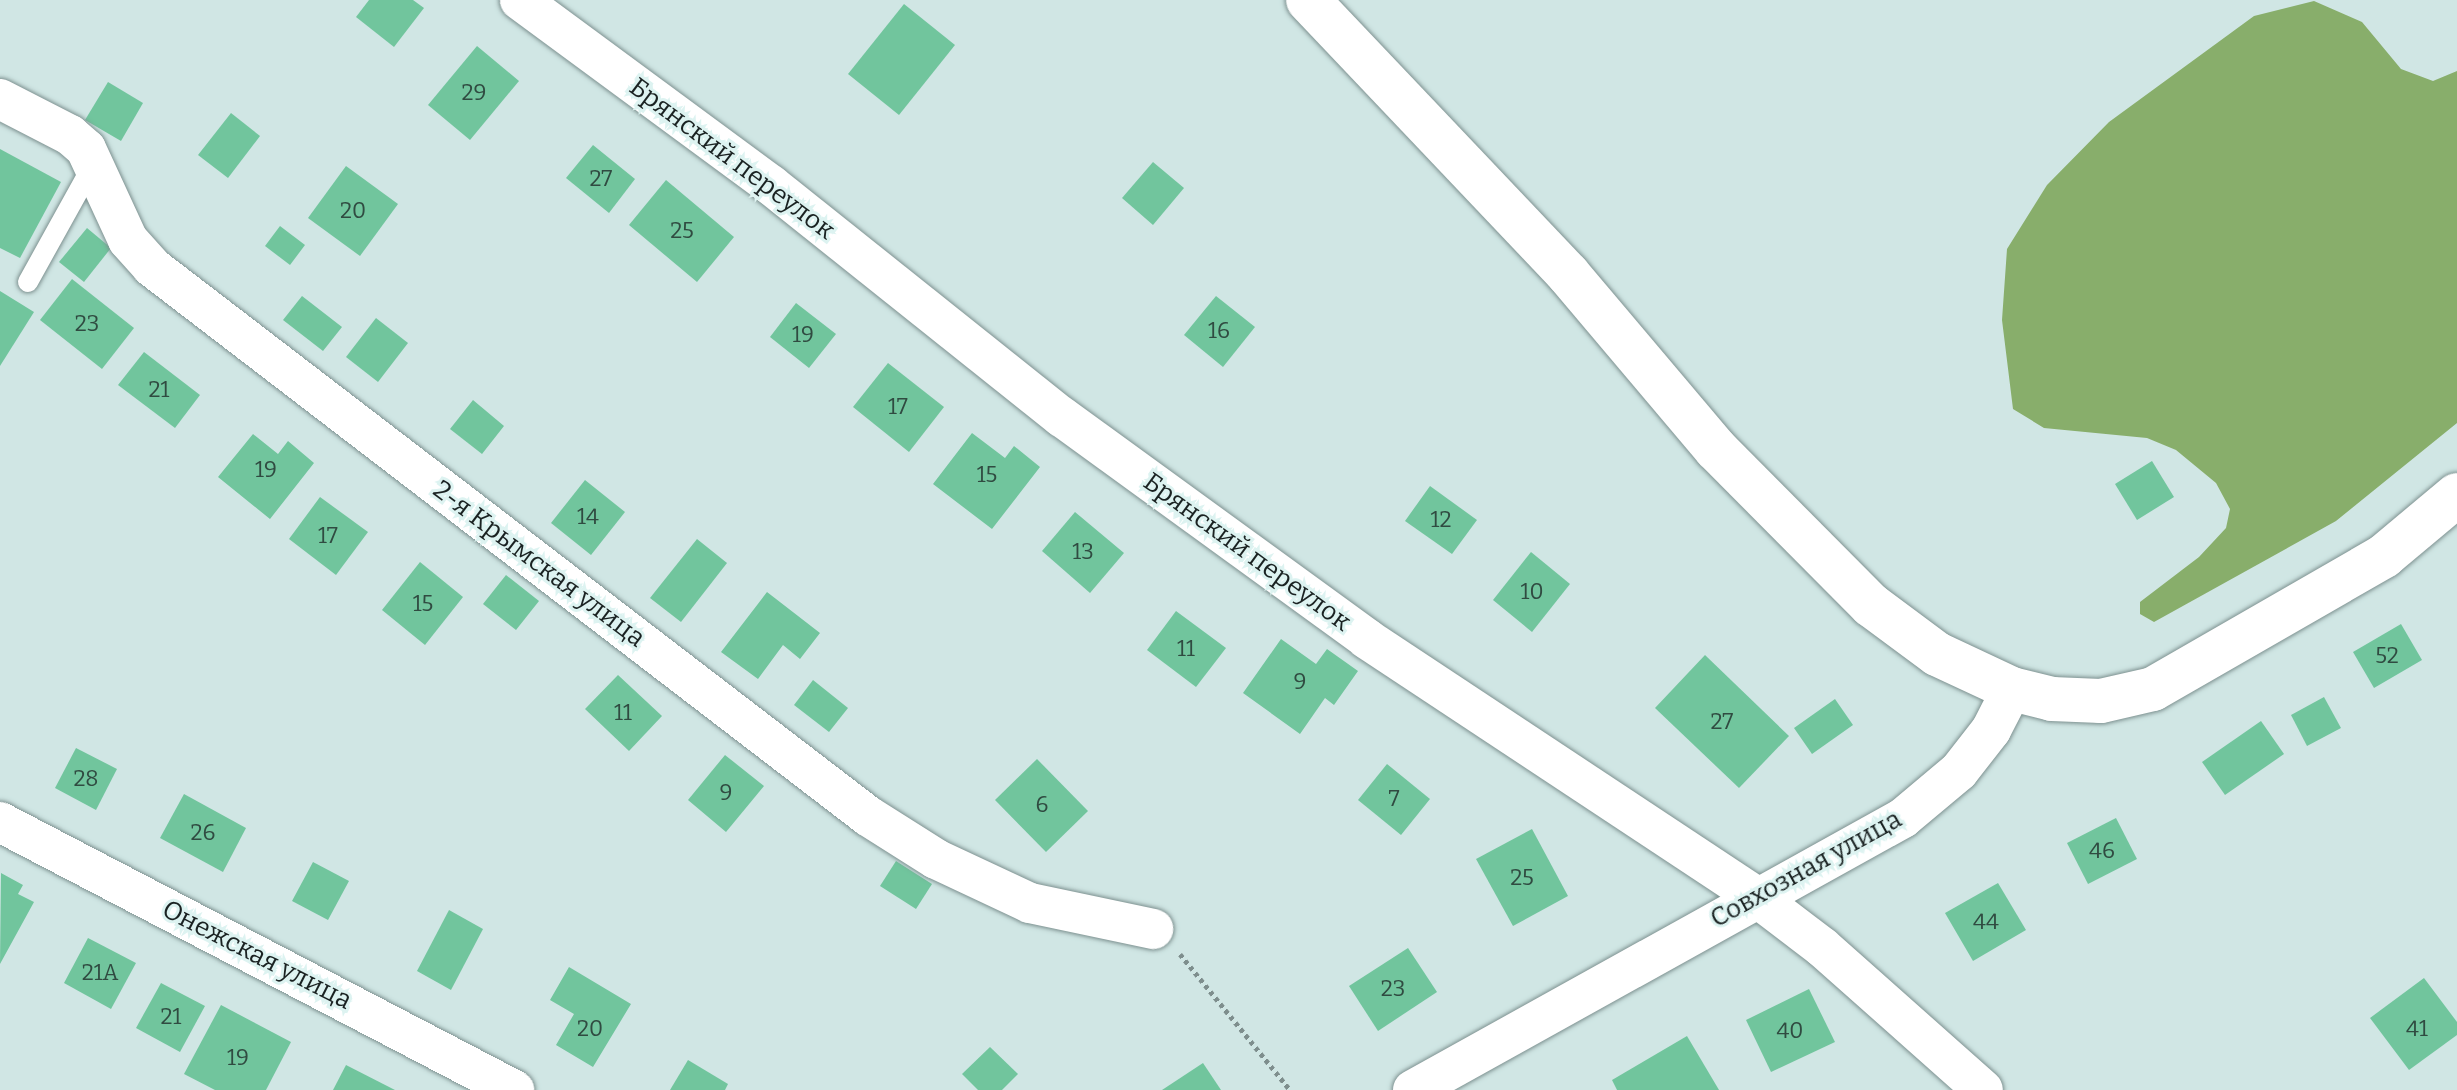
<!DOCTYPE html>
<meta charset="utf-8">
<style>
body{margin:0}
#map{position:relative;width:2457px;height:1090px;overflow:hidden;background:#d0e6e4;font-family:Bitter,serif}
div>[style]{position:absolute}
.forest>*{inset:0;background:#88ae6b}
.building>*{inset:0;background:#71c59d}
.path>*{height:5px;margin-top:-2.5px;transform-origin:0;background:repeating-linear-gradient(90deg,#7e8e8d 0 4px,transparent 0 8px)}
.roads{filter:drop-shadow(0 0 2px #7d9190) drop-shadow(0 0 2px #7d9190)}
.service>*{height:20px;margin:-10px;padding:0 10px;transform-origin:10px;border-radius:10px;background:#fff}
.minor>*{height:40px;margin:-20px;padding:0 20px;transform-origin:20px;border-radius:20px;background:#fff}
.secondary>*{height:44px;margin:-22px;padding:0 22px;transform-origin:22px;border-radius:22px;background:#fff}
span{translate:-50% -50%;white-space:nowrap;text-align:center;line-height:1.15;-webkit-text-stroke:6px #ddf3f1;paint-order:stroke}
.number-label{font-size:22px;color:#304b41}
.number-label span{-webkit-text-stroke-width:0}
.street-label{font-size:26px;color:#1a2222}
</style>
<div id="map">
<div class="forest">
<i style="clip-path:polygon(2314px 1px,2362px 22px,2401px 69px,2433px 81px,2457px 71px,2457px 423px,2336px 521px,2154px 622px,2140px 614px,2140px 602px,2199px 557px,2226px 528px,2230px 509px,2216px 483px,2176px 450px,2147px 438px,2044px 428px,2013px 409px,2002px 320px,2007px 249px,2047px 185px,2109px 122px,2254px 16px)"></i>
</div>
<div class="building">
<i style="clip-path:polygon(369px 0,413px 0,424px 8px,394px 47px,356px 17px)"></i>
<i style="clip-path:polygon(904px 4px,955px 45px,899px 115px,848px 74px)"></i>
<i style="clip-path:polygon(477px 46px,519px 81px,470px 140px,428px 105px)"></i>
<i style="clip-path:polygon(108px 82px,143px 103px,121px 141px,85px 120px)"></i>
<i style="clip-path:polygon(231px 113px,260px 136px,228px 178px,198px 155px)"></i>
<i style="clip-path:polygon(593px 145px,635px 179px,609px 213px,566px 178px)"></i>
<i style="clip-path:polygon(0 149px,61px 182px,20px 258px,0 248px)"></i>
<i style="clip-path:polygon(1153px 162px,1184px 188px,1153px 225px,1122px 198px)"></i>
<i style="clip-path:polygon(346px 166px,398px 204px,360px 256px,308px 218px)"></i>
<i style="clip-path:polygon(666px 180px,734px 237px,697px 282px,629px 225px)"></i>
<i style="clip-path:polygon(280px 226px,305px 245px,290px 265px,265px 246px)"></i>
<i style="clip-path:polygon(87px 228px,111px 248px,84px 282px,59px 262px)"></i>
<i style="clip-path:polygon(72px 279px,134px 328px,102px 369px,40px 320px)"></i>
<i style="clip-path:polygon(0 291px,34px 312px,0 366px)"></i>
<i style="clip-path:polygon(302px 296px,342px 327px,323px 351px,283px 320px)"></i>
<i style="clip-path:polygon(1216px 296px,1255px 327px,1223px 367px,1184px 335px)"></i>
<i style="clip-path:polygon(796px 303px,836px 334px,809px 368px,770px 337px)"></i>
<i style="clip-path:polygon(376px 318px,408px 343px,378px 382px,346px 357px)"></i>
<i style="clip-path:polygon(144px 352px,200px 395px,175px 428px,118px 385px)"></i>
<i style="clip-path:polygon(888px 363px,944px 407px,909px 452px,853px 407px)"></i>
<i style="clip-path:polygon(473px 400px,504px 426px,482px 454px,450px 429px)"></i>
<i style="clip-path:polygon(972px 433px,1005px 458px,1014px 446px,1040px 467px,992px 529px,933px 484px)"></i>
<i style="clip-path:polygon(253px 434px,278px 454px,288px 441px,314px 463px,270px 519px,218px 477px)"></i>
<i style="clip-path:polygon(2152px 461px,2174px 497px,2137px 520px,2115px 484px)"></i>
<i style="clip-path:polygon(585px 480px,625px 512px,591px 555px,551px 523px)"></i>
<i style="clip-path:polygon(1430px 486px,1477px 520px,1452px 554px,1405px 521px)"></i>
<i style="clip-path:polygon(320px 497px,368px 532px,336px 575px,289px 539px)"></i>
<i style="clip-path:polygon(1075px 512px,1124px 553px,1090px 593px,1042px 551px)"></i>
<i style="clip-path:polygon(697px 539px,727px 563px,681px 622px,650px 598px)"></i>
<i style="clip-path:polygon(1531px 552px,1570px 584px,1532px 632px,1493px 600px)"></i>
<i style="clip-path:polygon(420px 562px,463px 597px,425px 645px,382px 610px)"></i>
<i style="clip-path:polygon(506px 575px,539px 601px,516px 630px,483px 604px)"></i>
<i style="clip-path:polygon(767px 592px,820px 633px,800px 659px,783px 645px,758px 679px,721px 652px)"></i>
<i style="clip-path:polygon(1176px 611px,1226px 648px,1196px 687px,1147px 650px)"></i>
<i style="clip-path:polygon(2401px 624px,2422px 660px,2374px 688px,2353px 652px)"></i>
<i style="clip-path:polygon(1281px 639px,1316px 664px,1327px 649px,1358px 671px,1334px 705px,1325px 698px,1300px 734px,1243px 693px)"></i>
<i style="clip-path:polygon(1705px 655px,1789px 736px,1739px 788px,1655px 708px)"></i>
<i style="clip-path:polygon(618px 675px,662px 716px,629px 751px,585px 709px)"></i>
<i style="clip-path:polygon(813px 680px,848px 708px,829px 732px,794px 705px)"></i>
<i style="clip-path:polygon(2324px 697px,2341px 728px,2307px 746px,2291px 715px)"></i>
<i style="clip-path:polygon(1835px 699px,1853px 725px,1812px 754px,1794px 728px)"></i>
<i style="clip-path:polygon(2261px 721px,2284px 754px,2225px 795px,2202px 762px)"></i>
<i style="clip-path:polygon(76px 748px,117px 769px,96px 810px,55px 788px)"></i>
<i style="clip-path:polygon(725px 755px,764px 786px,726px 832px,688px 800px)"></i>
<i style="clip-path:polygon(1037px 759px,1088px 811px,1046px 852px,995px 800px)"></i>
<i style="clip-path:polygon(1387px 764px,1430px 799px,1401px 835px,1358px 800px)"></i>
<i style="clip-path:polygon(184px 794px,246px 828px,223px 872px,160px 838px)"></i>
<i style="clip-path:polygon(2116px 818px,2137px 859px,2088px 884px,2067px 843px)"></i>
<i style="clip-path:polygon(1532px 829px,1568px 896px,1513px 926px,1476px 859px)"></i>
<i style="clip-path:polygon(896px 861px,932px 884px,916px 909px,880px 886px)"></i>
<i style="clip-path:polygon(313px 862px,349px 881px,328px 920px,292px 901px)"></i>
<i style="clip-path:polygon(1px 873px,23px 885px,18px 894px,34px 902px,0 964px)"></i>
<i style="clip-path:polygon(1998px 883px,2026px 930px,1973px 961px,1945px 913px)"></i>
<i style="clip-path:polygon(449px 910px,483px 929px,451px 990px,417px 971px)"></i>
<i style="clip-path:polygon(88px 938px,136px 963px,111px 1009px,64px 983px)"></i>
<i style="clip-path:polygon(1408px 948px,1437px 992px,1378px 1031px,1349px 986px)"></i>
<i style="clip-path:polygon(569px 967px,631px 1004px,593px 1067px,556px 1045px,574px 1014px,550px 1000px)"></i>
<i style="clip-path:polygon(2424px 978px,2457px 1022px,2457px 1035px,2409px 1070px,2370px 1018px)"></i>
<i style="clip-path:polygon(161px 983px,205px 1006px,180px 1052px,136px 1028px)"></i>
<i style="clip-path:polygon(1809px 989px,1835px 1042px,1771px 1072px,1746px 1020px)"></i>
<i style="clip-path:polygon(221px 1005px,291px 1042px,266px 1090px,215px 1090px,184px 1074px)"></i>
<i style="clip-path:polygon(1687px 1036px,1719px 1090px,1617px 1090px,1612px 1080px)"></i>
<i style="clip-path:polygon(990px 1047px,1018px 1074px,1002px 1090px,978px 1090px,962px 1074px)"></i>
<i style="clip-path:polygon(688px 1060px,728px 1084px,725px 1090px,670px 1090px)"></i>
<i style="clip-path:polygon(1203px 1063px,1221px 1090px,1162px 1090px)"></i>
<i style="clip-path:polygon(346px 1065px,395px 1090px,333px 1090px)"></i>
</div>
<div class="path">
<i style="left:1180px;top:954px;width:175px;rotate:51deg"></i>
</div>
<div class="roads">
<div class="service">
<i style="left:28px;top:282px;width:136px;rotate:-61deg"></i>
</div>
<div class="minor">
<i style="left:520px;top:0;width:312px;rotate:36.4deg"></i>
<i style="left:771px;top:185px;width:372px;rotate:38.6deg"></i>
<i style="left:1062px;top:417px;width:377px;rotate:36deg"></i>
<i style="left:1367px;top:639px;width:465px;rotate:33.5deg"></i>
<i style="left:1755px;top:896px;width:84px;rotate:37.3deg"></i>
<i style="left:1822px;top:947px;width:215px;rotate:41.6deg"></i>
<i style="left:0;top:99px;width:79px;rotate:27.2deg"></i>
<i style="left:70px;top:135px;width:21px;rotate:41deg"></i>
<i style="left:86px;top:149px;width:100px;rotate:65.2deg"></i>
<i style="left:128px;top:240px;width:36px;rotate:48deg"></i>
<i style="left:152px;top:267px;width:902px;rotate:37.48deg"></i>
<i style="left:868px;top:816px;width:80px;rotate:32.3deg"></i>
<i style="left:936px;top:859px;width:104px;rotate:25.1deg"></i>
<i style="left:1030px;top:903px;width:126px;rotate:11.9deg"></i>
<i style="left:0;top:822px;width:580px;rotate:27.54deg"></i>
<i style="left:1413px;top:1090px;width:560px;rotate:-29.03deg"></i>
<i style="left:1903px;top:818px;width:73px;rotate:-40deg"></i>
<i style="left:1959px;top:771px;width:52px;rotate:-52deg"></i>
<i style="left:1991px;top:730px;width:46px;rotate:-62.9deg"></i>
</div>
<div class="secondary">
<i style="left:1308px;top:0;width:378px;rotate:46.5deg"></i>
<i style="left:1568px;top:274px;width:229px;rotate:49.8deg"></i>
<i style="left:1716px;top:449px;width:220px;rotate:45.2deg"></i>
<i style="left:1871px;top:605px;width:82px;rotate:36.6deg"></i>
<i style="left:1937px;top:654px;width:83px;rotate:25deg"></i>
<i style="left:2012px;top:689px;width:41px;rotate:14deg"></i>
<i style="left:2052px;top:699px;width:49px;rotate:2.3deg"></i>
<i style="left:2101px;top:701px;width:53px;rotate:-13deg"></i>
<i style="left:2153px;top:689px;width:267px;rotate:-29.9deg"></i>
<i style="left:2384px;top:556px;width:95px;rotate:-39.9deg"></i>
</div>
</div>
<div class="number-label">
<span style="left:474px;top:93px">29</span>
<span style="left:601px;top:179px">27</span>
<span style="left:353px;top:211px">20</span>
<span style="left:682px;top:231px">25</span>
<span style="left:87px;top:324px">23</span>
<span style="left:1219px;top:331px">16</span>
<span style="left:803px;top:335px">19</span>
<span style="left:159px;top:390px">21</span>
<span style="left:898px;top:407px">17</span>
<span style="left:266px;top:470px">19</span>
<span style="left:987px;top:475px">15</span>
<span style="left:588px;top:517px">14</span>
<span style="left:1441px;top:520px">12</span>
<span style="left:328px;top:536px">17</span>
<span style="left:1083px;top:552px">13</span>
<span style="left:1532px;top:592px">10</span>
<span style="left:423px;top:604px">15</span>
<span style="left:1186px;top:649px">11</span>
<span style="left:2387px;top:656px">52</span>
<span style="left:1300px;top:682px">9</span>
<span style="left:623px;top:713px">11</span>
<span style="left:1722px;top:722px">27</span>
<span style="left:86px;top:779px">28</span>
<span style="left:726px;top:793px">9</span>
<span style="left:1394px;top:799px">7</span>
<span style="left:1042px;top:805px">6</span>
<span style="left:203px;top:833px">26</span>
<span style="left:2102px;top:851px">46</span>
<span style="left:1522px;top:878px">25</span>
<span style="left:1986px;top:922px">44</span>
<span style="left:100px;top:973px">21А</span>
<span style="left:1393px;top:989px">23</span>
<span style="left:171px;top:1017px">21</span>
<span style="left:590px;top:1029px">20</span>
<span style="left:2417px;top:1029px">41</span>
<span style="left:1790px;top:1031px">40</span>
<span style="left:238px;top:1058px">19</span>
</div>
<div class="street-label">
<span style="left:732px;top:159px;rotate:37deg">Брянский переулок</span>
<span style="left:1247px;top:552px;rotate:36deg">Брянский переулок</span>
<span style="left:539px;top:564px;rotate:37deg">2-я Крымская улица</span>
<span style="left:1806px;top:869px;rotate:-29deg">Совхозная улица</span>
<span style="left:257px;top:955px;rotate:27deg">Онежская улица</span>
</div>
</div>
